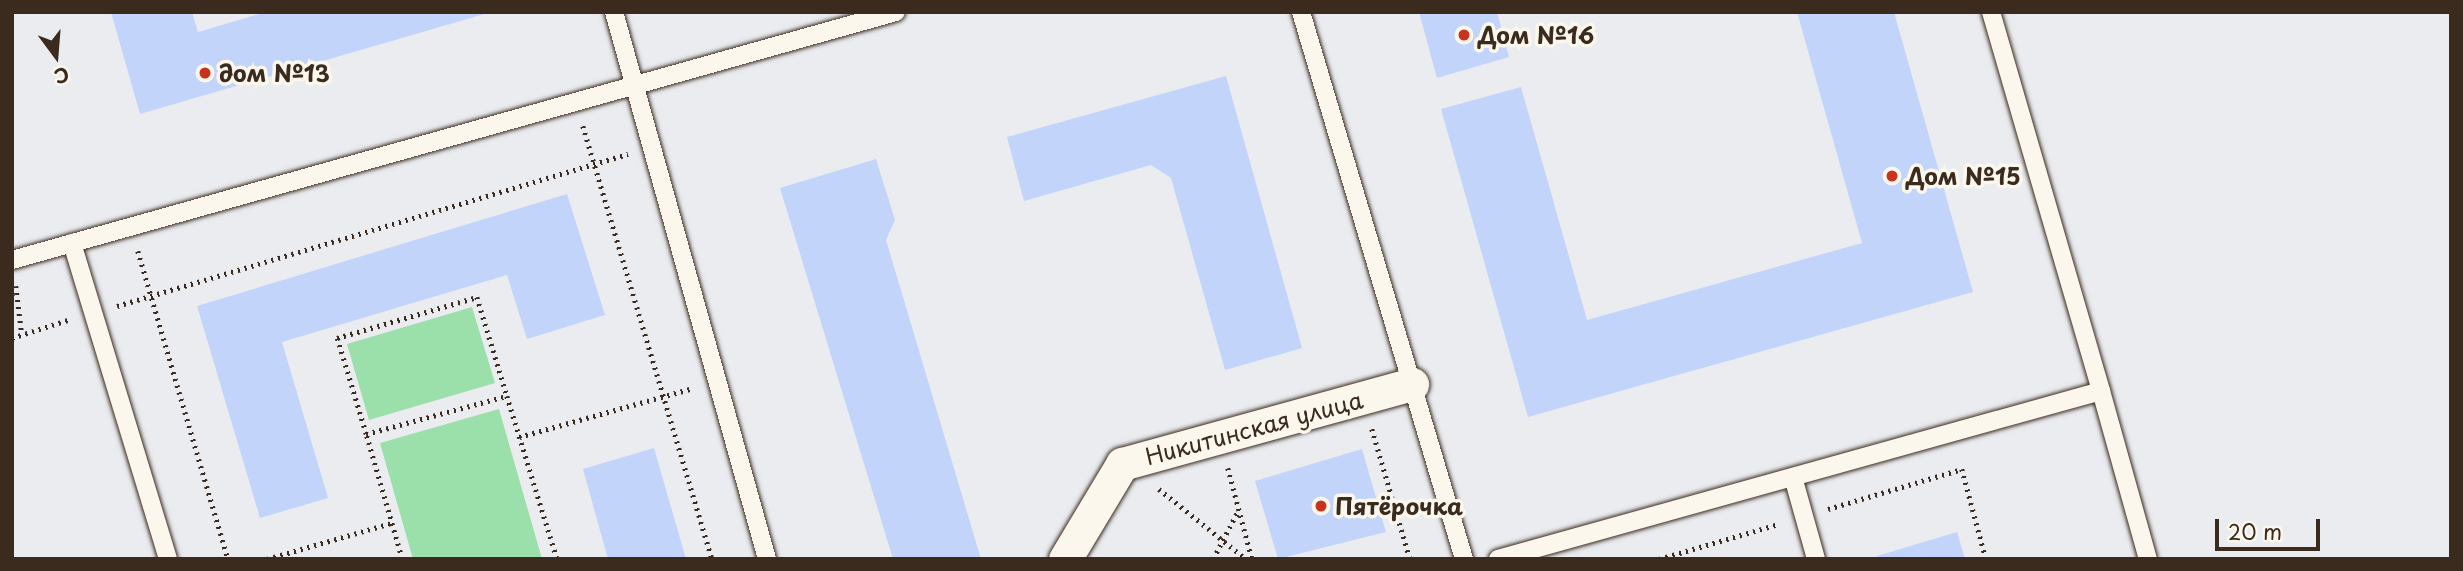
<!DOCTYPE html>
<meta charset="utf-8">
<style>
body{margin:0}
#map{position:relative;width:2463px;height:571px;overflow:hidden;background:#eaecf0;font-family:"Playpen Sans",sans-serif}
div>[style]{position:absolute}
.green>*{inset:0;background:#9bdfaa}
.building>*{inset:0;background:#c3d4fa}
.path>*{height:4.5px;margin-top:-2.25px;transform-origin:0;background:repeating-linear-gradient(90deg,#3b2a1e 0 2px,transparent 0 7px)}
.roads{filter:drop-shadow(0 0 2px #3b2a1e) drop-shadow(0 0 2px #3b2a1e)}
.service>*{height:18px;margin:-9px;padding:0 9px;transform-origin:9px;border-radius:9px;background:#fbf7ec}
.minor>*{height:33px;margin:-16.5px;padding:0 16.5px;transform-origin:16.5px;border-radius:16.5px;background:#fbf7ec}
.dots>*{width:19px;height:19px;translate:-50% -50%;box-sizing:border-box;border:4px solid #fbf7ec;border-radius:50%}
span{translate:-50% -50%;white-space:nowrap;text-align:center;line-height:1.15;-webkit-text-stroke:7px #fbf7ec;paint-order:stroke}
.poi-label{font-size:23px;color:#3b2a1e;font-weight:700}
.left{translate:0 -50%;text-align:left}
.street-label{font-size:23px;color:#3b2a1e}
.frame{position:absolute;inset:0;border:14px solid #3b2a1e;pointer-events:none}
.north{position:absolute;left:21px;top:21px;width:70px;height:70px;-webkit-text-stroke:5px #fbf7ec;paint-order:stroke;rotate:164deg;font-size:19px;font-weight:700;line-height:28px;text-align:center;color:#3b2a1e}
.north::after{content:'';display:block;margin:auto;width:24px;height:32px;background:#3b2a1e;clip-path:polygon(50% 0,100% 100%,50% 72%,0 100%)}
.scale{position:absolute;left:2215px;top:519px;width:105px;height:32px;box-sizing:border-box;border:4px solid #3b2a1e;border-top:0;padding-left:9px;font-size:21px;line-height:24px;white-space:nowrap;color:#3b2a1e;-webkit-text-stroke:5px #fbf7ec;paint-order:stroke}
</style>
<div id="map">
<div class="green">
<i style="clip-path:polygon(472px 307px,495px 383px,369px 420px,347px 344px)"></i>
<i style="clip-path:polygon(499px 409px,542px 559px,413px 559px,380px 443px)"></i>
</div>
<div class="building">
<i style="clip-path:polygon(111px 12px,192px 12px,198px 32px,266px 12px,488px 13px,140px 114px)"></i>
<i style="clip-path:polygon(1419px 12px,1497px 12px,1509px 57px,1437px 78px)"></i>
<i style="clip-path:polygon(1797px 12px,1894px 12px,1973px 292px,1528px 417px,1441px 109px,1521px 87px,1587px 320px,1862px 243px)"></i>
<i style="clip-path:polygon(1226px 76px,1302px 348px,1225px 370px,1171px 178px,1151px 165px,1024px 201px,1007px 137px)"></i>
<i style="clip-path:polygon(876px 159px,895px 220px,886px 240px,981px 559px,893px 559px,780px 188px)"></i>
<i style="clip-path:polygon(567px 194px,605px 315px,527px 339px,507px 275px,282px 342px,328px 498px,260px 518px,197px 306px)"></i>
<i style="clip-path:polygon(654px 448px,686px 559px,608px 559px,583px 469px)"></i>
<i style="clip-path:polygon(1362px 449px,1386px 532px,1278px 559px,1255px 481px)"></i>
<i style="clip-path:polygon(1957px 532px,1965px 559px,1878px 559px,1877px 556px)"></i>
</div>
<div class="path">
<i style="left:583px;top:126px;width:452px;rotate:73.4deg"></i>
<i style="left:138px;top:251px;width:321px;rotate:73.7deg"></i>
<i style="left:16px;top:286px;width:49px;rotate:83deg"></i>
<i style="left:117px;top:306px;width:533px;rotate:-16.57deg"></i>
<i style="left:12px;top:338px;width:59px;rotate:-17.8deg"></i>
<i style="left:1372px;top:429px;width:135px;rotate:73.7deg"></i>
<i style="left:366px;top:434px;width:100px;rotate:-106.8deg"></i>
<i style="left:337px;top:338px;width:146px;rotate:-16.3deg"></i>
<i style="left:477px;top:297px;width:103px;rotate:73.1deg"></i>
<i style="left:519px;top:437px;width:181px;rotate:-15.7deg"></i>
<i style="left:1228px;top:468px;width:94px;rotate:75.2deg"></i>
<i style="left:1159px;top:489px;width:112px;rotate:38.8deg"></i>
<i style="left:1828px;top:509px;width:140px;rotate:-16.6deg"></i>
<i style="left:1962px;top:469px;width:93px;rotate:75.1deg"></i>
<i style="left:267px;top:559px;width:130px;rotate:-16.1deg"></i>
<i style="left:402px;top:559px;width:130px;rotate:-106.1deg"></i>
<i style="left:366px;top:434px;width:146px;rotate:-15.1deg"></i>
<i style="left:507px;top:396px;width:170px;rotate:72.9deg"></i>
<i style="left:1213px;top:559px;width:54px;rotate:-62.5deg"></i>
<i style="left:1659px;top:559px;width:125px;rotate:-16.3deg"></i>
</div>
<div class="roads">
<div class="service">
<i style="left:614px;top:12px;width:568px;rotate:74.37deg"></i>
<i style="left:1301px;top:12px;width:571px;rotate:73.41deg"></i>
<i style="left:1991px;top:12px;width:395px;rotate:73.8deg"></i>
<i style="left:72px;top:243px;width:330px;rotate:73.1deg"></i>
<i style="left:12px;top:260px;width:918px;rotate:-15.67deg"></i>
<i style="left:1793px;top:477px;width:85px;rotate:74.3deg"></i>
<i style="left:1498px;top:559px;width:626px;rotate:-15.57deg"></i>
<i style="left:2101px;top:391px;width:174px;rotate:74.4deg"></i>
</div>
<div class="minor">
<i style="left:1065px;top:559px;width:111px;rotate:-59deg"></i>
<i style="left:1122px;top:464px;width:301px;rotate:-15.4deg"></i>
</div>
</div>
<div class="dots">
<i style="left:1464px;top:35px;background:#c8321e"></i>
<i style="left:205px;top:73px;background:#c8321e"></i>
<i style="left:1892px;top:176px;background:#c8321e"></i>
<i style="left:1321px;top:506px;background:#c8321e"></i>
</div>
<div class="poi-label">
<span class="left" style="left:1478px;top:35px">Дом №16</span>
<span class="left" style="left:219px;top:73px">дом №13</span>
<span class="left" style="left:1906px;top:176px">Дом №15</span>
<span class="left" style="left:1335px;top:506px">Пятёрочка</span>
</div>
<div class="street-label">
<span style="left:1254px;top:428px;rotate:-15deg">Никитинская улица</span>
</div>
<div class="frame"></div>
<div class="north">С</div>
<div class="scale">20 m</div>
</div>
